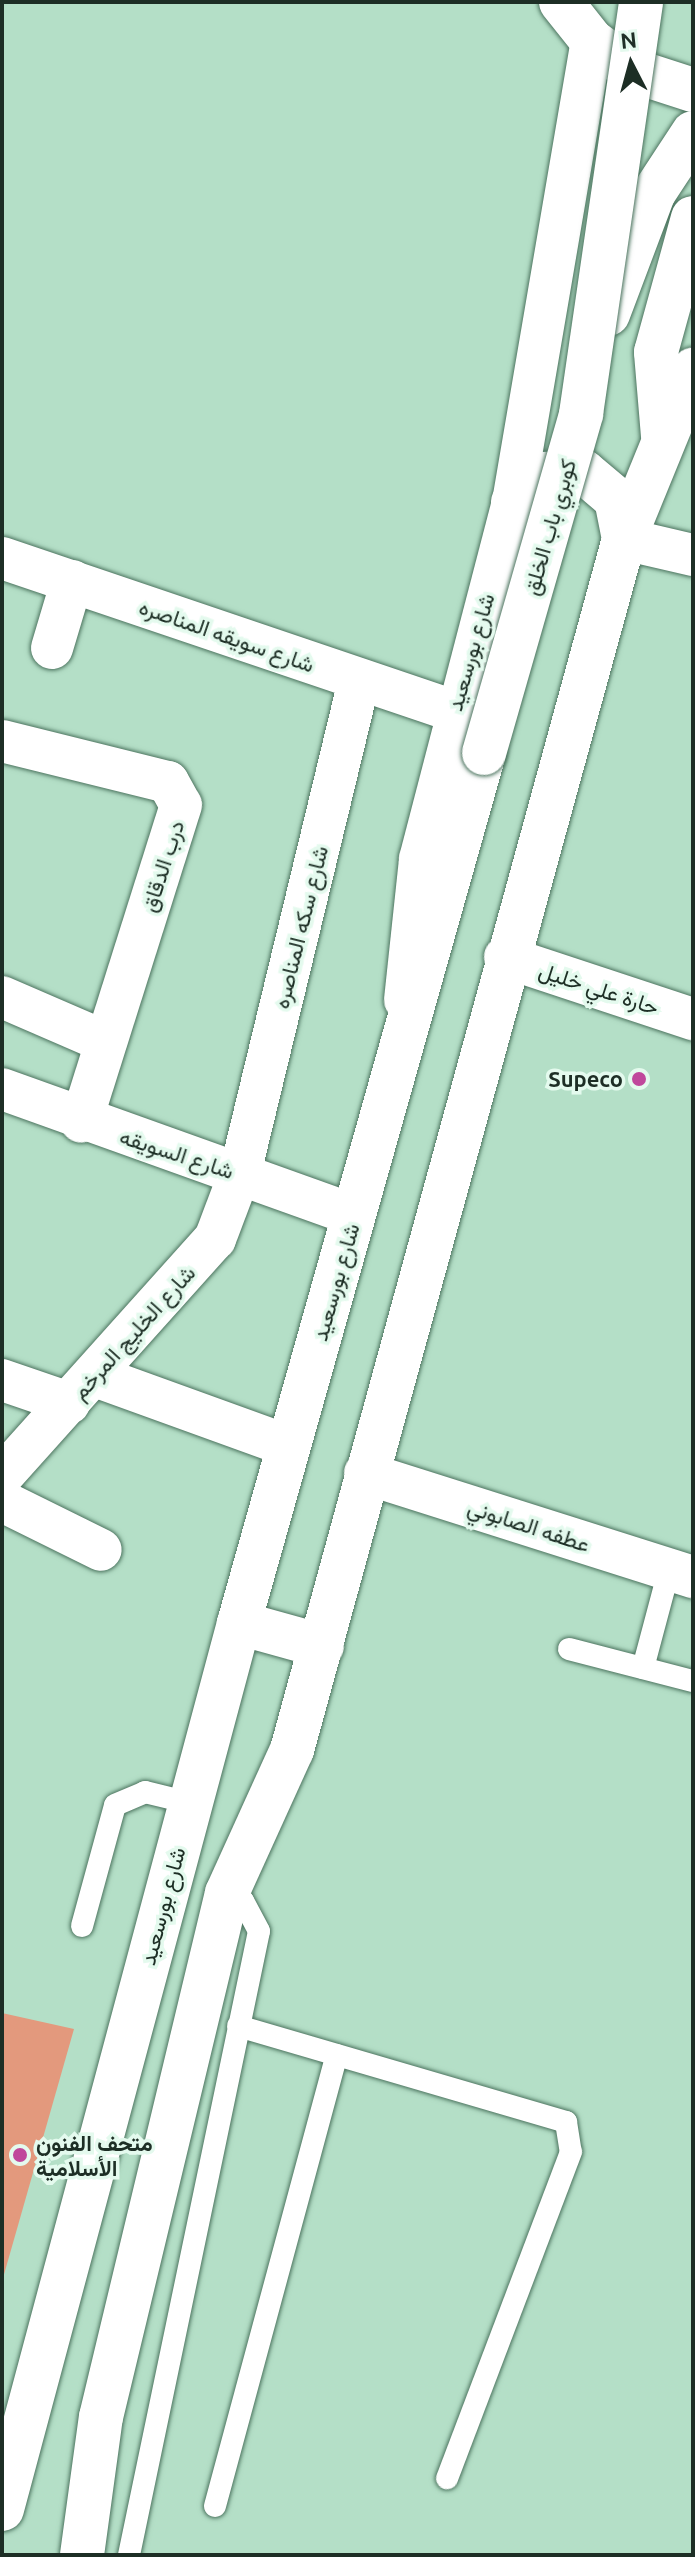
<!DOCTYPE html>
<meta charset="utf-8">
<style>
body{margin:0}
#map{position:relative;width:695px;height:2557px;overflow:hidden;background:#b4dfc7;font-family:Ubuntu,Vazirmatn,sans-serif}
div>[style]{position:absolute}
.building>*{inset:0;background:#e3997d}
.roads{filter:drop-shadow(0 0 2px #4c745f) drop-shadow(0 0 2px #4c745f)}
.lane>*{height:22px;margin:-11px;padding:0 11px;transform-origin:11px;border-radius:11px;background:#fff}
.street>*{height:42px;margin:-21px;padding:0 21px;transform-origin:21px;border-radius:21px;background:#fff}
.secondary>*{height:44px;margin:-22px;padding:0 22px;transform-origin:22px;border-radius:22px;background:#fff}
.primary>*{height:44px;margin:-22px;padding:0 22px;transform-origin:22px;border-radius:22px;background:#fff}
.bridges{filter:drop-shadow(0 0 2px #4c745f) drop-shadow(0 0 2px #4c745f)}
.primary-bridge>*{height:44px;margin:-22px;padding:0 22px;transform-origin:22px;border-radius:22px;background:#fff}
.dots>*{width:22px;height:22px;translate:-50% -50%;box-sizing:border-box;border:4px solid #e4faee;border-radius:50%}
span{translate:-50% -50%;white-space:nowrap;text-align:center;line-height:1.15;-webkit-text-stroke:7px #e4faee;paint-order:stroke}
.street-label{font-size:22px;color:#1d2e25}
.poi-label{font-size:22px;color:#1d2e25;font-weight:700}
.right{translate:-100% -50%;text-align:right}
.left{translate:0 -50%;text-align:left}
.frame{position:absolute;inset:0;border:4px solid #1d2e25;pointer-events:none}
.north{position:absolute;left:591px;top:24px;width:80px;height:80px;-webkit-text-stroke:6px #e4faee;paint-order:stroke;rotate:354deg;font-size:22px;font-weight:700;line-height:32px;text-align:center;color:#1d2e25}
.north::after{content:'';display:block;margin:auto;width:28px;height:36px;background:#1d2e25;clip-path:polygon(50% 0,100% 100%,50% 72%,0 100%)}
</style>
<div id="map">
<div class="building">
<i style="clip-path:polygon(2px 2013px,74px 2029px,3px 2278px,2px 2278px)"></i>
</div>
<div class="roads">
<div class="lane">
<i style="left:569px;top:1649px;width:128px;rotate:14.5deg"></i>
<i style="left:643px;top:1668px;width:101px;rotate:-75.1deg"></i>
<i style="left:82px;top:1926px;width:125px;rotate:-74.7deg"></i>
<i style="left:115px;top:1805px;width:33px;rotate:-23deg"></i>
<i style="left:145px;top:1792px;width:46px;rotate:13.7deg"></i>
<i style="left:238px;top:2026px;width:342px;rotate:16.3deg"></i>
<i style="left:566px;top:2122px;width:30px;rotate:81deg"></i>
<i style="left:571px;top:2152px;width:349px;rotate:110.8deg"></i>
<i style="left:215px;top:2506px;width:467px;rotate:-74.9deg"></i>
<i style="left:129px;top:2555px;width:637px;rotate:-78.23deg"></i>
<i style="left:259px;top:1931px;width:34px;rotate:-118deg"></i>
<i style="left:243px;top:1901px;width:18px;rotate:-153deg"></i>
</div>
<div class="street">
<i style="left:624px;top:539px;width:71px;rotate:13.1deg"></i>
<i style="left:2px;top:558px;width:476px;rotate:18.7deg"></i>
<i style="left:52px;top:648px;width:70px;rotate:-73.4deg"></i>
<i style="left:2px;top:741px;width:171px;rotate:13.9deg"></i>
<i style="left:168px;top:782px;width:26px;rotate:61deg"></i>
<i style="left:181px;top:805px;width:332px;rotate:107.5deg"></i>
<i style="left:505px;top:957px;width:198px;rotate:18.3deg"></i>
<i style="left:2px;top:997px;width:113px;rotate:23.4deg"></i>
<i style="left:405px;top:1000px;width:142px;rotate:-83.9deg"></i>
<i style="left:420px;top:859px;width:369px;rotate:-75.4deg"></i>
<i style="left:513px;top:502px;width:468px;rotate:-80.3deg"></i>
<i style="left:2px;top:1089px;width:374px;rotate:19.7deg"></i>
<i style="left:95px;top:1376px;width:205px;rotate:19.9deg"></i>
<i style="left:2px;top:1380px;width:71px;rotate:18.9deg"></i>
<i style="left:365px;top:1473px;width:344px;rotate:17.6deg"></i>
<i style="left:2px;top:1476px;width:319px;rotate:-48.1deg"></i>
<i style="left:215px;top:1239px;width:71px;rotate:-69.3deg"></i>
<i style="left:240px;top:1173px;width:506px;rotate:-76.4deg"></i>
<i style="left:2px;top:1501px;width:110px;rotate:26.3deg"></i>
</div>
<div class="secondary">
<i style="left:561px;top:2px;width:50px;rotate:51.5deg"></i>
<i style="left:592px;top:41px;width:49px;rotate:36.6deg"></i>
<i style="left:631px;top:70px;width:65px;rotate:17.9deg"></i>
</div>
<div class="primary">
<i style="left:608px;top:314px;width:128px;rotate:-69.4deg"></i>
<i style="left:653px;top:194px;width:73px;rotate:-56.7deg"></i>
<i style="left:663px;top:436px;width:84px;rotate:-94.8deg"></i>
<i style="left:656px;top:352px;width:139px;rotate:-74.6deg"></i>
<i style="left:513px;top:502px;width:41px;rotate:-43deg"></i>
<i style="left:543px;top:474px;width:41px;rotate:-2.8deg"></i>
<i style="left:584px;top:472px;width:42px;rotate:40.2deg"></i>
<i style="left:616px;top:499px;width:41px;rotate:78.7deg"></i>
<i style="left:239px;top:1623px;width:86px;rotate:15.5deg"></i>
<i style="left:2px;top:2509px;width:917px;rotate:-75.02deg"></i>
<i style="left:239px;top:1623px;width:904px;rotate:-74.27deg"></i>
<i style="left:82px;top:2555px;width:139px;rotate:-82.2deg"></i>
<i style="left:101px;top:2417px;width:539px;rotate:-76.48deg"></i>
<i style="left:227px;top:1893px;width:157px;rotate:-65.6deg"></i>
<i style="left:292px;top:1750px;width:1256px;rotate:-74.67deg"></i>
<i style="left:624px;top:539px;width:183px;rotate:-67.8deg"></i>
</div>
</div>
<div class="bridges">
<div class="primary-bridge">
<i style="left:484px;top:753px;width:353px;rotate:-74deg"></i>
<i style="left:581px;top:414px;width:416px;rotate:-81.7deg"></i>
</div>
</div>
<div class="dots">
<i style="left:639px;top:1079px;background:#c0489c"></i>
<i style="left:20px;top:2155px;background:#c0489c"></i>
</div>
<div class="street-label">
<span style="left:549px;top:527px;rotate:-74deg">كوبري باب الخلق</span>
<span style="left:227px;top:635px;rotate:19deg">شارع سويقه المناصره</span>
<span style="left:470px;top:652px;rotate:-74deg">شارع بورسعيد</span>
<span style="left:162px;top:866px;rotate:-72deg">درب الدقاق</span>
<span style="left:300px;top:927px;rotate:-76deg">شارع سكه المناصره</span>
<span style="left:599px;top:988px;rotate:18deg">حارة علي خليل</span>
<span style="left:177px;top:1153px;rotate:18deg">شارع السويقه</span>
<span style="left:335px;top:1282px;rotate:-74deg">شارع بورسعيد</span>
<span style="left:133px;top:1332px;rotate:-48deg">شارع الخليج المرخم</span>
<span style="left:529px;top:1525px;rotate:18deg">عطفه الصابوني</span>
<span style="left:162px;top:1906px;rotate:-75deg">شارع بورسعيد</span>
</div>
<div class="poi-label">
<span class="right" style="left:623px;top:1079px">Supeco</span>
<span class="left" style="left:36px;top:2155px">متحف الفنون<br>الأسلامية</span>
</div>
<div class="frame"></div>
<div class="north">N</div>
</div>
